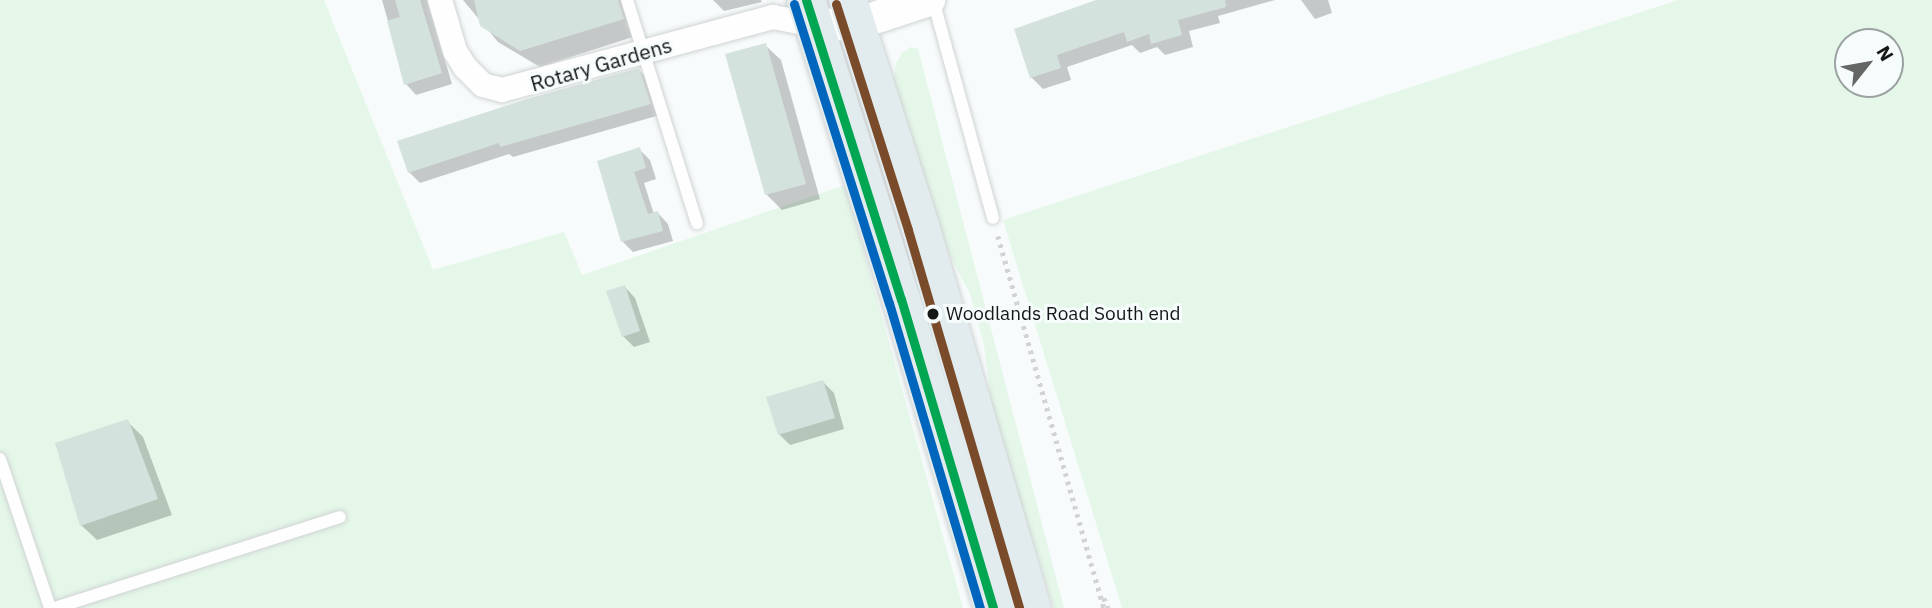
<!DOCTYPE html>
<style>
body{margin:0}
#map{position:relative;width:1932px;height:608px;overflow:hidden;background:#f7fbfb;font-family:"IBM Plex Sans",sans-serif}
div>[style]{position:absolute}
.green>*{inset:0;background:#e4f7e9}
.shadow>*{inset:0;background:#0003}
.building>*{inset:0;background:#d4e2de}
.path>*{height:4.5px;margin-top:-2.25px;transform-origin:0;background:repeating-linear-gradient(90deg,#d2d3d3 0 3.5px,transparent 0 8.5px)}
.roads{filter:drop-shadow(0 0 2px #d0d3d3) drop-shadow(0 0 2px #d0d3d3)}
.service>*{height:12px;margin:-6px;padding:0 6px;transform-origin:6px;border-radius:6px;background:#fefefe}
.minor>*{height:24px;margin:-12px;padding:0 12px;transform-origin:12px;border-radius:12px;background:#fefefe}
.tertiary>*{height:32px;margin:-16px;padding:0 16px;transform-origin:16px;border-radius:16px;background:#fefefe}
.primary>*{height:38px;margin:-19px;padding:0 19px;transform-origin:19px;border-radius:19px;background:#e2ebed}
.bus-1>*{height:9px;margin:-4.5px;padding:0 4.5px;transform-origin:4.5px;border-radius:4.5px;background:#00a651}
.bus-2>*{height:9px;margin:-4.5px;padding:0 4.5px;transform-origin:4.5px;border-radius:4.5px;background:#0065bd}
.bus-3>*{height:9px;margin:-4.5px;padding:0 4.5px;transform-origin:4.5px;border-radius:4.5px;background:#7a4b2a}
.dots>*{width:19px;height:19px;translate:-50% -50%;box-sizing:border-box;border:4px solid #f6fcfc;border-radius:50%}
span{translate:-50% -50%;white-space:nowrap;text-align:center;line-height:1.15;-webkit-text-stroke:6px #f6fcfc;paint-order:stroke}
.bus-label{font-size:19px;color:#161818}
.left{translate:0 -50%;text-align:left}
.street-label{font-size:21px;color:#161818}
.north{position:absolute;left:1834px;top:28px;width:70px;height:70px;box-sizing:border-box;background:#f6fcfc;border:2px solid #9ca1a1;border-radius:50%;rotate:59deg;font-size:19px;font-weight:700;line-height:28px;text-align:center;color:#161818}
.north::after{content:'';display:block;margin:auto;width:24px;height:32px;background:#656767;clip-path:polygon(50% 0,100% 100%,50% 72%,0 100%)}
</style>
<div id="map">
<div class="green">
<i style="clip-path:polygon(0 0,324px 0,433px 270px,564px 232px,582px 275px,845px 185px,963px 608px,0 608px)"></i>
<i style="clip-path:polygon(evenodd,1678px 0,1932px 0,1932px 608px,1122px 608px,1003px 220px,1678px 0,1848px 42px,1890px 42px,1890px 84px,1848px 84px,1848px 42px)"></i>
<i style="clip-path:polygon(911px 47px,918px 49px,1064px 608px,1054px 608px,993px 416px,984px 345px,970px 294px,937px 230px,893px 81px,896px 63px,902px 53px)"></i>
</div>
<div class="shadow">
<i style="clip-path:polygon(382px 0,427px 0,452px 84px,416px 95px,406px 84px)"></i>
<i style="clip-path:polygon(463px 0,628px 0,639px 35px,540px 67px,498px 42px)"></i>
<i style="clip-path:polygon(713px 0,761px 0,762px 2px,724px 11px)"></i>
<i style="clip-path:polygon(1102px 0,1275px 0,1218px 16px,1220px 23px,1189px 31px,1193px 47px,1165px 55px,1157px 47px,1140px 53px,1132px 45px,1067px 67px,1071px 80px,1043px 89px,1031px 77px)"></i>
<i style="clip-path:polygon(1301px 0,1328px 0,1332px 13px,1315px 19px)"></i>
<i style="clip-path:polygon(765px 45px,781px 60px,820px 199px,782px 210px,766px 194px)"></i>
<i style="clip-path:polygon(639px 70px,650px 81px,660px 115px,513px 157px,509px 154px,420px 183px,409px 172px)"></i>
<i style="clip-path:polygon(639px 149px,650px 160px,656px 179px,644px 183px,654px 214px,658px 213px,668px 224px,673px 241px,633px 252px,622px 241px,599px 162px)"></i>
<i style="clip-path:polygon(625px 287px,635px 298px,650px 342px,634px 347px,623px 336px)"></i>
<i style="clip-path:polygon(823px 382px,834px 393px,844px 429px,790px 445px,779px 434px)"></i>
<i style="clip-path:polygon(127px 421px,143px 437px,172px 515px,97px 540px,81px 525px)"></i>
</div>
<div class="building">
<i style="clip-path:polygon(395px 0,420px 0,442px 73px,404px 85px,387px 21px,400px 17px)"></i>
<i style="clip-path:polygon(474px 0,618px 0,624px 19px,520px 51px,480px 26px)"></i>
<i style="clip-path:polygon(1096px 0,1225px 0,1226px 7px,1178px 20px,1182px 35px,1151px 44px,1149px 34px,1127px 42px,1124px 32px,1057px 55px,1061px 68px,1030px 78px,1014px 29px)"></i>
<i style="clip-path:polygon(766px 43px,806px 184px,765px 195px,725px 54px)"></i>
<i style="clip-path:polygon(639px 68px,651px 104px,500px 147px,499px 143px,408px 173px,397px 141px,527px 99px)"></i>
<i style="clip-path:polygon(640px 147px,646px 168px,634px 172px,648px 214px,658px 211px,663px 231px,621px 242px,597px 161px)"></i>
<i style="clip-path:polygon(625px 285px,640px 331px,622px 337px,606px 291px)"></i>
<i style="clip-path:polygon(823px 380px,835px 418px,778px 435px,766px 397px)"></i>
<i style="clip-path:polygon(128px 419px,158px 499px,80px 526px,55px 443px)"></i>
</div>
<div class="path">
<i style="left:998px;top:236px;width:387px;rotate:74.1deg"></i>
<i style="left:1104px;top:598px;width:11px;rotate:68deg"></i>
</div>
<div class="roads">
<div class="service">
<i style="left:627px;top:0;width:234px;rotate:72.6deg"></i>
<i style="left:933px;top:0;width:226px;rotate:74.6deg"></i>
<i style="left:0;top:459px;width:157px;rotate:71.4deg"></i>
<i style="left:55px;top:608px;width:299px;rotate:-17.7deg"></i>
</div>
<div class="minor">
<i style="left:440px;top:0;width:53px;rotate:73.6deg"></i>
<i style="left:455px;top:51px;width:19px;rotate:58deg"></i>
<i style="left:465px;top:67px;width:25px;rotate:45deg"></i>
<i style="left:483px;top:85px;width:20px;rotate:15deg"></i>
<i style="left:502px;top:90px;width:281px;rotate:-15.1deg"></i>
<i style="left:773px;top:17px;width:42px;rotate:11deg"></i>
</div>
<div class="tertiary">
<i style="left:814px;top:25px;width:42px;rotate:-1.4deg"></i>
<i style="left:856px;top:24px;width:77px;rotate:-18.2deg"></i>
</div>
<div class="primary">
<i style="left:806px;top:0;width:314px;rotate:72.4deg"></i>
<i style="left:901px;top:299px;width:322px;rotate:73.4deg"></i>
<i style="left:848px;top:0;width:237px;rotate:72.3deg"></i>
<i style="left:920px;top:226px;width:398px;rotate:73.7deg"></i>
</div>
</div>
<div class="bus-1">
<i style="left:806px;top:0;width:314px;rotate:72.4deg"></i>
<i style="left:901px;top:299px;width:322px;rotate:73.4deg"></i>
</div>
<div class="bus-2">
<i style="left:794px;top:4px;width:314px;rotate:72.4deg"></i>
<i style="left:889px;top:303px;width:318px;rotate:73.4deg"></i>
</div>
<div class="bus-3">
<i style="left:836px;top:4px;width:237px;rotate:72.3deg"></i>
<i style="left:908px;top:230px;width:394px;rotate:73.6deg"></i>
</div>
<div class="dots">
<i style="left:933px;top:314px;background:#161818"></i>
</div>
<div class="bus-label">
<span class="left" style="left:946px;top:314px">Woodlands Road South end</span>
</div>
<div class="street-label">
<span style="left:601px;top:64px;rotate:-16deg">Rotary Gardens</span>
</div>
<div class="north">N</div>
</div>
